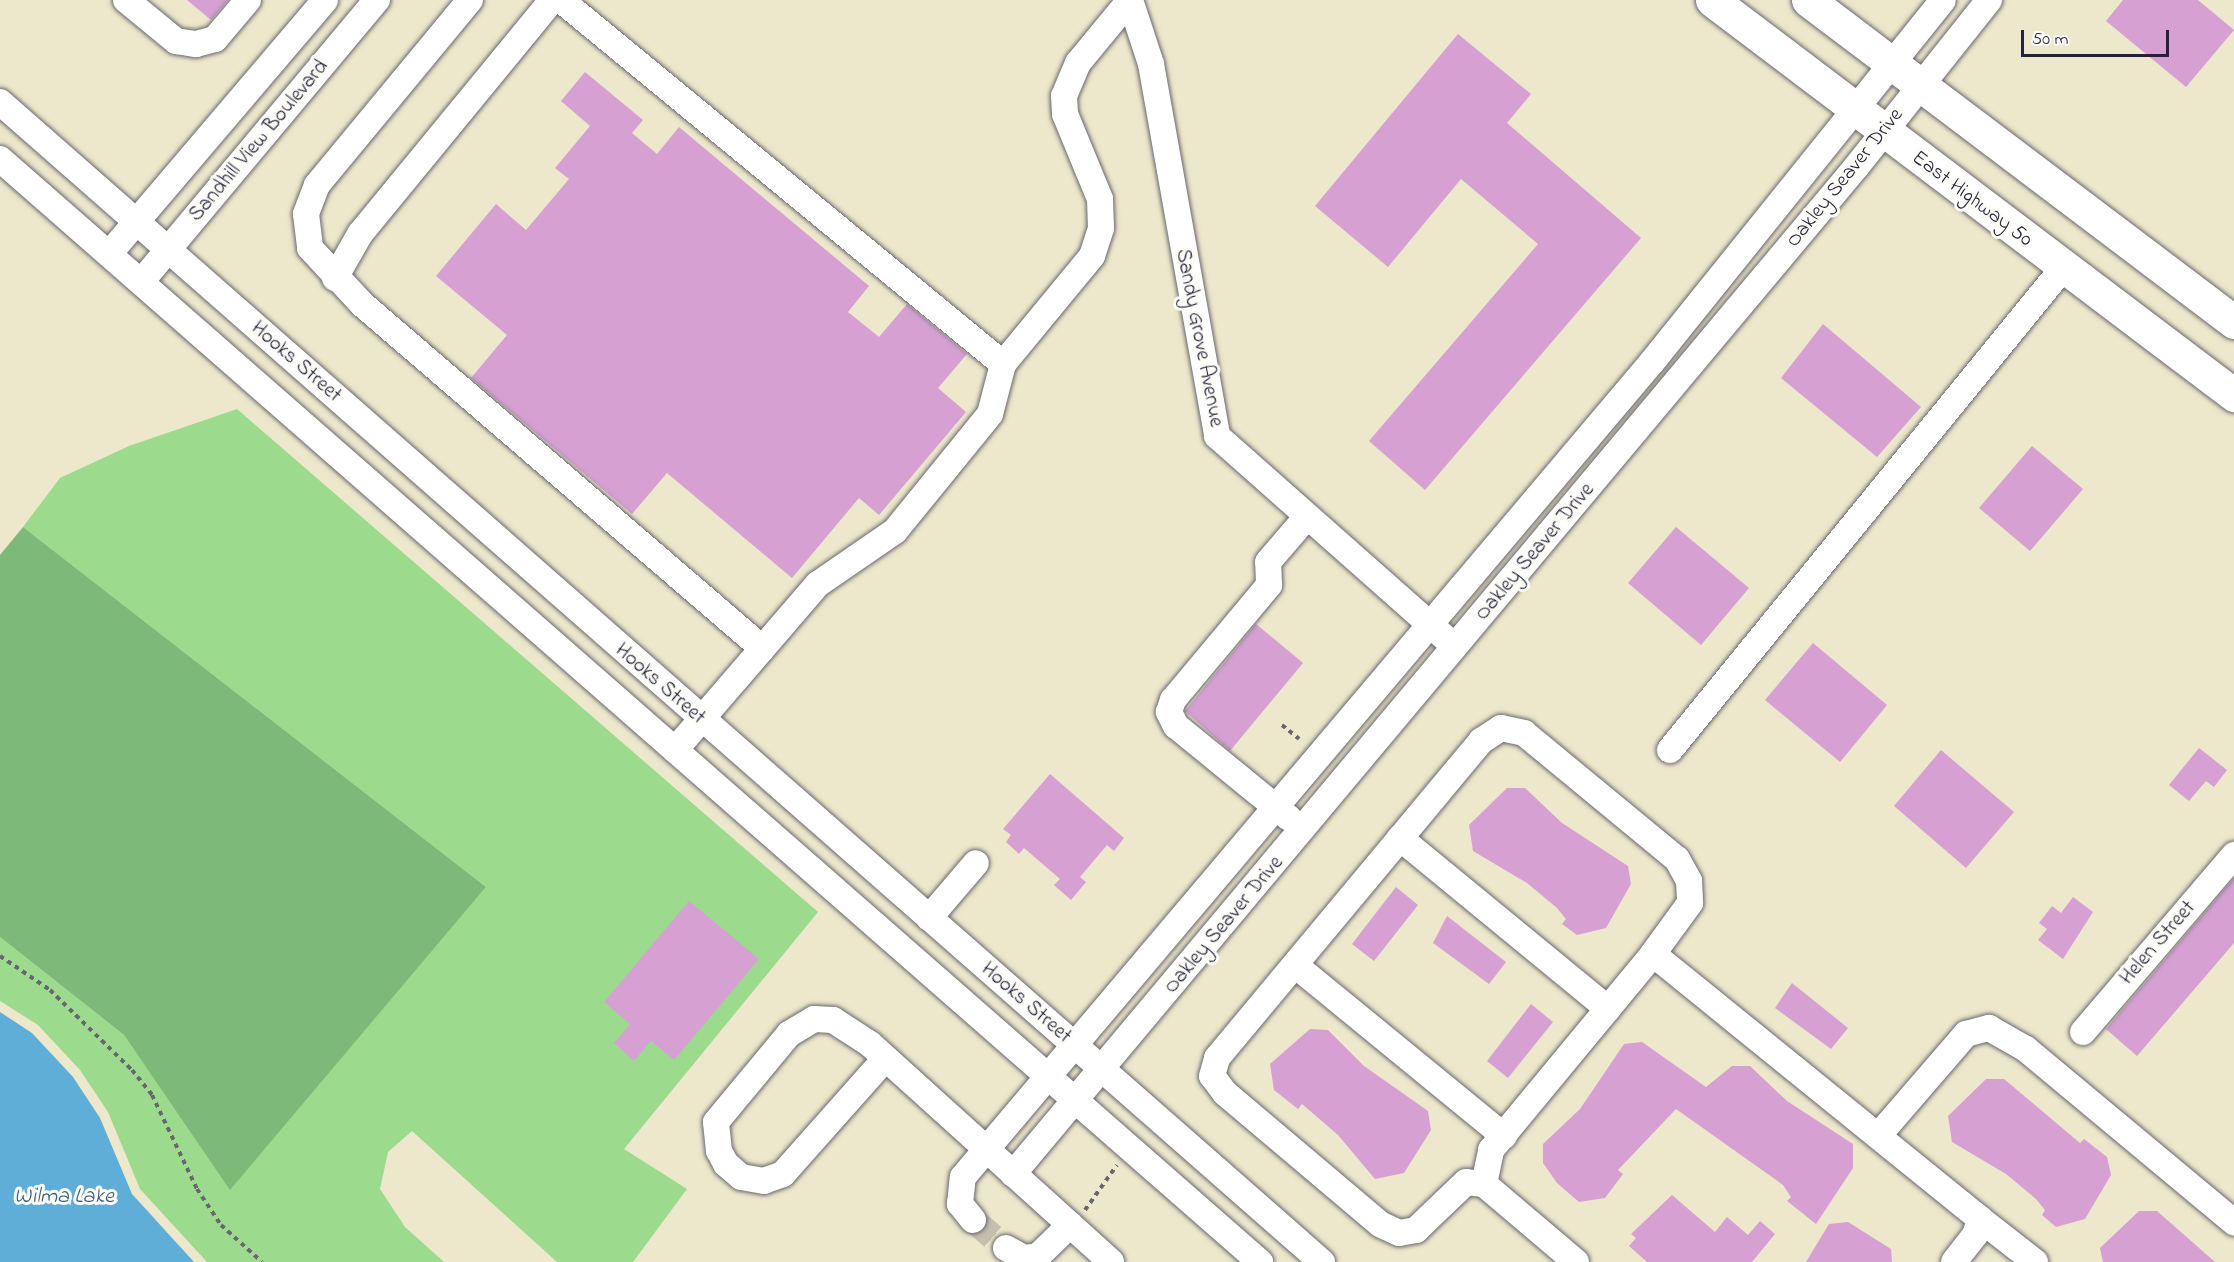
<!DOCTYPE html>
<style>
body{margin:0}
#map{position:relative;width:2234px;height:1262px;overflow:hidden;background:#ede7cc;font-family:"Indie Flower",sans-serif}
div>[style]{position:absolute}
.green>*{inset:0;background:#9cda8e}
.forest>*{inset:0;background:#7dba79}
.water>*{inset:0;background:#5eaed8}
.building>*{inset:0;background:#d6a0d3}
.minor-tunnel>*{height:26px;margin-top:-13px;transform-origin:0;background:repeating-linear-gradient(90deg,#c4c0af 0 26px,transparent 0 39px)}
.path>*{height:4px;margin-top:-2px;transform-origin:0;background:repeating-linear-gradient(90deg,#69676e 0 4.5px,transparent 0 9px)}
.roads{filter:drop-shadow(0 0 2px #69676e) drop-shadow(0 0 2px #69676e)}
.minor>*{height:26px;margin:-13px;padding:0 13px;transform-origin:13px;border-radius:13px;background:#fff}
.highway>*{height:33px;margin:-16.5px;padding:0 16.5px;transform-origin:16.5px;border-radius:16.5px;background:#fff}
span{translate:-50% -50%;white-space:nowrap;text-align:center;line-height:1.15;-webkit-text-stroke:6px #fdfcf7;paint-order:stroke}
.street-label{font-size:21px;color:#22223b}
.water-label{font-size:22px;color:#3a5a7a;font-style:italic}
.scale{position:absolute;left:2021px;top:30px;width:148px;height:27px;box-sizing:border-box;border:3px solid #22223b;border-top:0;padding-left:8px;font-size:18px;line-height:21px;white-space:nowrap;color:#22223b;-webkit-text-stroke:4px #fdfcf7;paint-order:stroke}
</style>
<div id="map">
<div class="green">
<i style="clip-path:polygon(237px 409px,818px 912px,624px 1149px,687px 1189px,633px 1262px,557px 1262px,412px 1131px,388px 1152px,380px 1189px,405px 1227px,444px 1262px,207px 1262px,140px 1189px,108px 1112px,80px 1070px,38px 1025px,0 1001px,0 937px,124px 1035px,230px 1189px,486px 887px,23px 527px,60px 478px,129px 446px)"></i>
</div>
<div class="forest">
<i style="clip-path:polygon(23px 527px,486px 887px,230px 1190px,124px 1035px,0 937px,0 555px)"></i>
</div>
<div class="water">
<i style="clip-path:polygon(0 1012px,32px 1033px,73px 1077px,100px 1118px,132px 1194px,194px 1262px,0 1262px)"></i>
</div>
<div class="building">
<i style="clip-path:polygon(187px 0,228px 0,211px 20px)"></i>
<i style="clip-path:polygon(2123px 0,2198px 0,2234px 30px,2186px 87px,2106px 21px)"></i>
<i style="clip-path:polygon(1458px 34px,1531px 94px,1507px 123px,1641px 238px,1425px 490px,1369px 441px,1538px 244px,1461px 179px,1388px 267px,1315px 206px)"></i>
<i style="clip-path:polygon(585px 72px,643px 120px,632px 133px,657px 154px,679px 127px,869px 286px,848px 312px,879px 337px,907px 304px,967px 354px,938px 388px,966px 412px,879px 515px,859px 498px,792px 578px,667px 473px,632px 514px,471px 378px,507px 335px,436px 276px,496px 204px,526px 230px,569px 179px,555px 168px,590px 126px,561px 101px)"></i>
<i style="clip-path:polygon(1823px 324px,1921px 407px,1877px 457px,1781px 378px)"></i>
<i style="clip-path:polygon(2032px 446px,2083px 489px,2030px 551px,1979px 508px)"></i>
<i style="clip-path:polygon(1676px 527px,1749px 588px,1701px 645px,1628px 583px)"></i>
<i style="clip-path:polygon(1256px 624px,1303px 663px,1230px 751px,1185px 711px)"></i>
<i style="clip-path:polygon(1813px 643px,1887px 705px,1840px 762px,1765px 700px)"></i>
<i style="clip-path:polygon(2199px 748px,2227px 770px,2214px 787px,2206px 781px,2189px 801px,2169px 785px)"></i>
<i style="clip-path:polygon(1941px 750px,2014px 812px,1966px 868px,1894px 806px)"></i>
<i style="clip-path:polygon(1050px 774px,1124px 838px,1114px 851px,1107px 845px,1080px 877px,1086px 882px,1071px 900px,1054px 885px,1060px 879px,1024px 848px,1019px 854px,1006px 842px,1011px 835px,1003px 829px)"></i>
<i style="clip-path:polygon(1507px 788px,1525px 788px,1562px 823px,1628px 866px,1631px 884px,1606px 928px,1577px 935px,1562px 924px,1566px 919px,1557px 908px,1527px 883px,1473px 851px,1469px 825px)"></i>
<i style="clip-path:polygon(2234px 878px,2234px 943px,2137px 1056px,2106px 1029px)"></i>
<i style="clip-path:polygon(1396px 887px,1418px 905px,1374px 961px,1352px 944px)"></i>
<i style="clip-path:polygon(2073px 897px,2093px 912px,2063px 959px,2038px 940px,2047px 929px,2039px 923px,2052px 906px,2061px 913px)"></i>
<i style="clip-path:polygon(689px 901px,759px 959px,674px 1060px,651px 1041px,634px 1061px,614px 1043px,630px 1024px,604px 1002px)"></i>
<i style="clip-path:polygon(1447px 916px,1506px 962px,1489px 984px,1433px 943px)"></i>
<i style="clip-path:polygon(1792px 983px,1848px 1028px,1831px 1049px,1775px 1008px)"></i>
<i style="clip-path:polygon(1531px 1004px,1553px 1022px,1508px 1078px,1487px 1061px)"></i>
<i style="clip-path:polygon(1310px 1029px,1328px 1030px,1364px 1066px,1428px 1111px,1431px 1130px,1404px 1173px,1375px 1179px,1338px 1135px,1302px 1104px,1298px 1109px,1274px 1090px,1270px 1064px)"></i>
<i style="clip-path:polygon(1642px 1042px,1706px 1087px,1732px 1066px,1750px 1066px,1787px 1101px,1853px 1144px,1853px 1168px,1816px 1224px,1787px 1201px,1791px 1197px,1783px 1185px,1676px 1109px,1618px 1170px,1623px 1174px,1605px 1198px,1579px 1202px,1557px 1183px,1543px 1163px,1543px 1144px,1580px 1109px,1624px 1044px)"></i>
<i style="clip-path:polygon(1986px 1079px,2004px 1079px,2080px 1143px,2084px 1139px,2107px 1157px,2111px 1175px,2085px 1219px,2056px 1227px,2042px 1215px,2045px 1210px,2036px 1199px,2006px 1174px,1952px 1142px,1948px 1116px)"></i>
<i style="clip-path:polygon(1672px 1195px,1715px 1232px,1727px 1217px,1748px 1235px,1760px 1221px,1775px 1234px,1752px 1262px,1647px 1262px,1629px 1246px,1636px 1238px,1631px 1234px)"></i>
<i style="clip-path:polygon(2139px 1211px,2157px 1211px,2215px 1262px,2103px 1262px,2100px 1248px)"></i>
<i style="clip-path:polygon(1848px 1222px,1891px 1249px,1892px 1262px,1806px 1262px,1829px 1224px)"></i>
</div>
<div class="minor-tunnel">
<i style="left:973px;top:1220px;width:43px;rotate:40.3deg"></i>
</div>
<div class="path">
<i style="left:1282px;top:725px;width:22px;rotate:39deg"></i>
<i style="left:0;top:956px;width:60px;rotate:34.2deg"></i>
<i style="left:50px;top:990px;width:115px;rotate:44.3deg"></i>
<i style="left:132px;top:1070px;width:32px;rotate:51deg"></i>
<i style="left:152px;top:1095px;width:104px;rotate:64.4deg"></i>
<i style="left:197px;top:1189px;width:43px;rotate:56.3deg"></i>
<i style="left:221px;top:1225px;width:55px;rotate:42.1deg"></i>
<i style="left:1085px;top:1210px;width:55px;rotate:-54.6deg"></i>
</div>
<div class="roads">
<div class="minor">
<i style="left:126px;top:0;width:65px;rotate:39.4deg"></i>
<i style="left:176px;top:41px;width:20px;rotate:9deg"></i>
<i style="left:196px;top:44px;width:20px;rotate:-15deg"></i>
<i style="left:215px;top:39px;width:51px;rotate:-49.8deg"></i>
<i style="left:470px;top:0;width:240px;rotate:129.6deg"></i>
<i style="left:317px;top:185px;width:31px;rotate:111deg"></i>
<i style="left:306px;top:214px;width:34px;rotate:83deg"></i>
<i style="left:310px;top:248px;width:76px;rotate:47.1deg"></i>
<i style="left:362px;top:304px;width:528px;rotate:40.7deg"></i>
<i style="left:561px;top:0;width:573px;rotate:39.47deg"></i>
<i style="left:1130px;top:0;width:67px;rotate:71.8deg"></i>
<i style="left:1151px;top:64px;width:378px;rotate:79.9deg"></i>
<i style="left:1217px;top:436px;width:305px;rotate:41.5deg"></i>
<i style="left:0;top:102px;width:1759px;rotate:41.27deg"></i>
<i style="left:0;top:159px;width:1675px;rotate:41.2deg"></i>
<i style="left:109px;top:254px;width:333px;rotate:-49.6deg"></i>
<i style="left:335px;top:278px;width:51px;rotate:-60.4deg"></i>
<i style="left:360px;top:234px;width:303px;rotate:-50.6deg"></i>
<i style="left:141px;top:282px;width:368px;rotate:-50.1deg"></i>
<i style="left:675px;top:750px;width:219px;rotate:-49.3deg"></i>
<i style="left:818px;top:584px;width:93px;rotate:-34.5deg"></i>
<i style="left:895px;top:531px;width:151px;rotate:-50.9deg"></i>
<i style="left:990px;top:414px;width:52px;rotate:-75.4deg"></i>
<i style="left:1003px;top:364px;width:140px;rotate:-50.5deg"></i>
<i style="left:1092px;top:256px;width:29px;rotate:-72deg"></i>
<i style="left:1101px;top:228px;width:29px;rotate:-92deg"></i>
<i style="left:1100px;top:199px;width:92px;rotate:-112.4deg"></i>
<i style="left:1065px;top:114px;width:18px;rotate:-93deg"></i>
<i style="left:1064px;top:96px;width:36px;rotate:-67deg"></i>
<i style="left:1078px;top:63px;width:82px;rotate:-50.5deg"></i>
<i style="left:1670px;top:750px;width:622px;rotate:-50.81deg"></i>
<i style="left:1289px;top:818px;width:146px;rotate:-140.8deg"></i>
<i style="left:1176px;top:726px;width:16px;rotate:-117deg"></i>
<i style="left:1169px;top:712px;width:13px;rotate:-72deg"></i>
<i style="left:1173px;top:700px;width:150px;rotate:-50.1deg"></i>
<i style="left:1269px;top:585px;width:23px;rotate:-92deg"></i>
<i style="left:1268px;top:562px;width:57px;rotate:-49.3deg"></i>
<i style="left:1400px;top:838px;width:269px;rotate:39.4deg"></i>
<i style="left:929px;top:918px;width:72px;rotate:-49.5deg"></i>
<i style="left:1295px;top:965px;width:270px;rotate:39.3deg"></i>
<i style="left:2083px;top:1032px;width:233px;rotate:-49.5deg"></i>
<i style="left:885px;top:1059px;width:154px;rotate:131.6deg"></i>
<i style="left:783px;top:1174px;width:20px;rotate:160deg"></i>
<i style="left:764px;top:1181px;width:23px;rotate:-170deg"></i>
<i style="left:741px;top:1177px;width:20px;rotate:-139deg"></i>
<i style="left:726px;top:1164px;width:15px;rotate:-118deg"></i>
<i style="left:719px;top:1151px;width:29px;rotate:-96deg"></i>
<i style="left:716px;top:1122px;width:114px;rotate:-50.3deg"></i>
<i style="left:789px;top:1034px;width:29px;rotate:-31deg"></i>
<i style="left:814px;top:1019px;width:19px;rotate:3deg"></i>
<i style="left:833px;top:1020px;width:44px;rotate:33deg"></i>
<i style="left:870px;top:1044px;width:325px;rotate:42.1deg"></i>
<i style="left:1878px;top:1136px;width:135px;rotate:-49.2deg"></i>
<i style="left:1966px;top:1034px;width:24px;rotate:-15deg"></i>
<i style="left:1989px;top:1028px;width:43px;rotate:29.6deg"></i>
<i style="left:2026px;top:1049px;width:271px;rotate:39.8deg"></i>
<i style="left:1013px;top:1174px;width:1315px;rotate:-50.06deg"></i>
<i style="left:1857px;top:166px;width:212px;rotate:-51.5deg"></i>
<i style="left:1484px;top:1184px;width:18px;rotate:-174deg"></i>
<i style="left:1466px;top:1182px;width:69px;rotate:136.2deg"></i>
<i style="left:1416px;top:1230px;width:17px;rotate:170deg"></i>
<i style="left:1399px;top:1233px;width:21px;rotate:-155deg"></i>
<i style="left:1380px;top:1224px;width:203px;rotate:-139.8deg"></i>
<i style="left:1225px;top:1093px;width:21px;rotate:-127deg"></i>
<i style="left:1212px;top:1076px;width:19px;rotate:-74deg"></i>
<i style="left:1217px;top:1058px;width:413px;rotate:-50.2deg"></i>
<i style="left:1481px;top:741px;width:24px;rotate:-33deg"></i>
<i style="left:1501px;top:728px;width:24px;rotate:12deg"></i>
<i style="left:1524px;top:733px;width:198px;rotate:39.5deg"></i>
<i style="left:1677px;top:859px;width:25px;rotate:61deg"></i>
<i style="left:1689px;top:881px;width:22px;rotate:87deg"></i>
<i style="left:1690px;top:903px;width:63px;rotate:126deg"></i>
<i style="left:1980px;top:1219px;width:70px;rotate:38deg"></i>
<i style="left:973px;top:1220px;width:21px;rotate:-129deg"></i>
<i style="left:960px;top:1204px;width:27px;rotate:-84deg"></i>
<i style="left:963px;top:1177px;width:1067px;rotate:-49.79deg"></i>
<i style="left:1652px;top:362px;width:464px;rotate:-51.2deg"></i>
<i style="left:1006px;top:1248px;width:21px;rotate:29deg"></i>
<i style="left:1024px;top:1258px;width:14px;rotate:-8deg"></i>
<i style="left:1038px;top:1256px;width:45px;rotate:-44.1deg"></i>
<i style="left:1576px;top:1262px;width:121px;rotate:-139.7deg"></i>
<i style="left:1484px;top:1184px;width:35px;rotate:-78deg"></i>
<i style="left:1491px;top:1150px;width:254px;rotate:-50.4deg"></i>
<i style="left:1653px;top:954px;width:421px;rotate:39deg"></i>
<i style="left:1980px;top:1219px;width:17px;rotate:107deg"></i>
<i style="left:1975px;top:1235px;width:34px;rotate:128deg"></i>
</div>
<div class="highway">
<i style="left:1712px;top:0;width:655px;rotate:37.11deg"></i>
<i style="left:1808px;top:0;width:534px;rotate:37.08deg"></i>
</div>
</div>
<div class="street-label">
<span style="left:259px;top:141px;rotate:-50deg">Sandhill View Boulevard</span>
<span style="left:1845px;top:178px;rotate:-51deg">Oakley Seaver Drive</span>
<span style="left:1972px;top:199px;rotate:37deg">East Highway 50</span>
<span style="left:1199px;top:338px;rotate:79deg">Sandy Grove Avenue</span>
<span style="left:296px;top:362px;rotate:41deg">Hooks Street</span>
<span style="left:1535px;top:552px;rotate:-50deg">Oakley Seaver Drive</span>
<span style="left:660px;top:684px;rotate:41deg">Hooks Street</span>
<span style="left:1224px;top:925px;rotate:-50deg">Oakley Seaver Drive</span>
<span style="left:2158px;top:943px;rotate:-49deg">Helen Street</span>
<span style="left:1026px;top:1003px;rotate:41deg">Hooks Street</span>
</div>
<div class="water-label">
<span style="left:64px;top:1198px">Wilma Lake</span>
</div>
<div class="scale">50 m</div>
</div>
